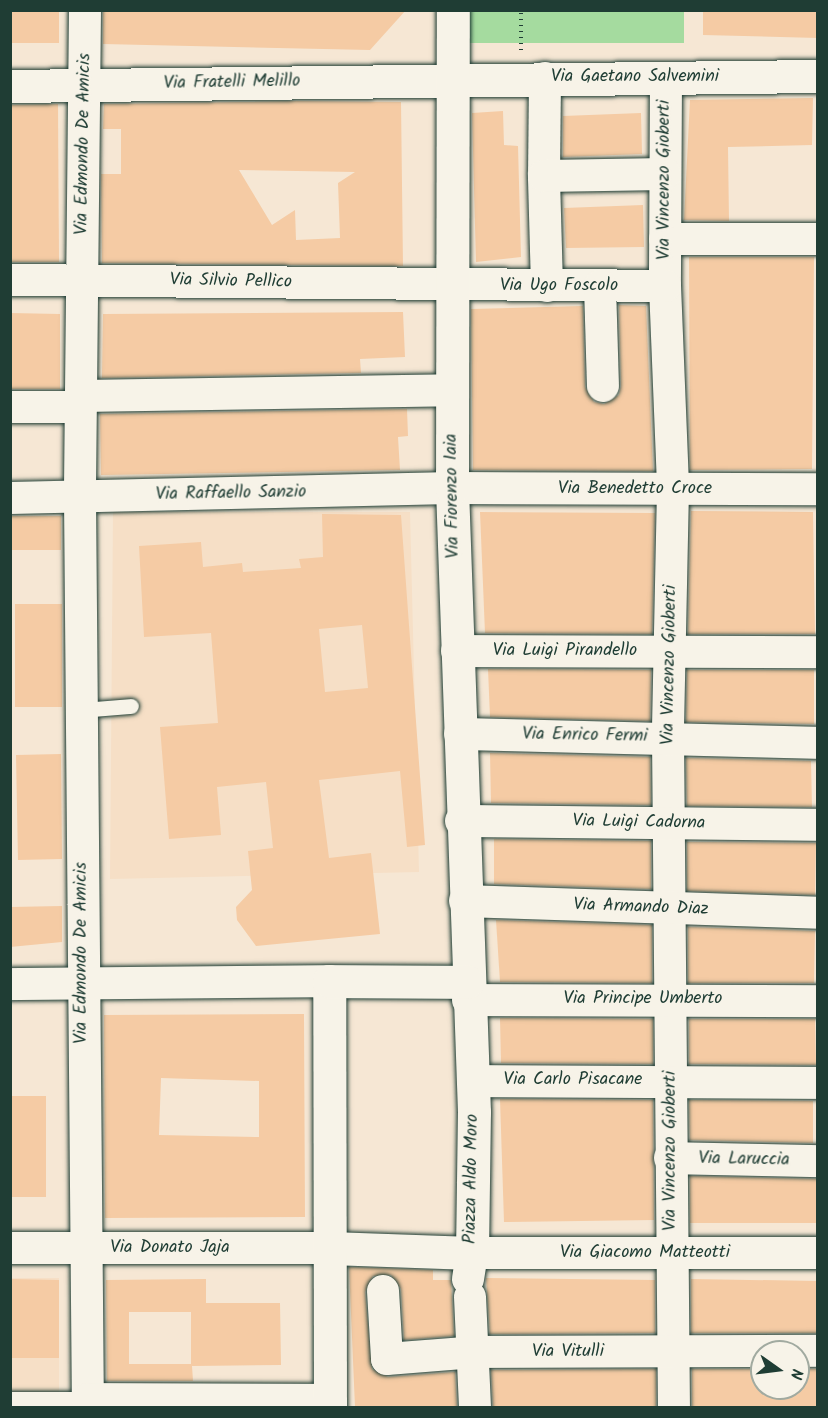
<!DOCTYPE html>
<style>
body{margin:0}
#map{position:relative;width:828px;height:1418px;overflow:hidden;background:#f6e7d4;font-family:Kalam,sans-serif}
div>[style]{position:absolute}
.built>*{inset:0;background:#f6dfc6}
.green>*{inset:0;background:#a5db9f}
.building>*{inset:0;background:#f5cba4}
.path>*{height:4px;margin-top:-2px;transform-origin:0;background:repeating-linear-gradient(90deg,#1f3d34 0 1.5px,transparent 0 6px)}
.roads{filter:drop-shadow(0 0 2px #1f3d34) drop-shadow(0 0 2px #1f3d34)}
.service>*{height:15px;margin:-7.5px;padding:0 7.5px;transform-origin:7.5px;border-radius:7.5px;background:#f7f3e8}
.minor>*{height:32px;margin:-16px;padding:0 16px;transform-origin:16px;border-radius:16px;background:#f7f3e8}
.tertiary>*{height:33px;margin:-16.5px;padding:0 16.5px;transform-origin:16.5px;border-radius:16.5px;background:#f7f3e8}
span{translate:-50% -50%;white-space:nowrap;text-align:center;line-height:1.15;-webkit-text-stroke:4.5px #f7f3e8;paint-order:stroke}
.street-label{font-size:18px;color:#1f3d34}
.frame{position:absolute;inset:0;border:12px solid #1f3d34;pointer-events:none}
.north{position:absolute;left:750px;top:1340px;width:60px;height:60px;box-sizing:border-box;background:#f7f3e8;border:2px solid #a1aaa0;border-radius:50%;rotate:104deg;font-size:16px;font-weight:700;line-height:24px;text-align:center;color:#1f3d34}
.north::after{content:'';display:block;margin:auto;width:21px;height:27px;background:#1f3d34;clip-path:polygon(50% 0,100% 100%,50% 72%,0 100%)}
</style>
<div id="map">
<div class="built">
<i style="clip-path:polygon(113px 512px,410px 512px,419px 872px,110px 879px)"></i>
<i style="clip-path:polygon(11px 1278px,59px 1278px,59px 1407px,11px 1408px)"></i>
</div>
<div class="green">
<i style="clip-path:polygon(465px 11px,684px 11px,684px 43px,465px 43px)"></i>
</div>
<div class="building">
<i style="clip-path:polygon(10px 10px,59px 10px,59px 43px,10px 43px)"></i>
<i style="clip-path:polygon(103px 10px,406px 10px,370px 50px,103px 44px)"></i>
<i style="clip-path:polygon(703px 10px,818px 10px,818px 38px,703px 35px)"></i>
<i style="clip-path:polygon(813px 98px,812px 145px,728px 147px,729px 221px,684px 220px,690px 100px)"></i>
<i style="clip-path:polygon(evenodd,298px 101px,401px 102px,403px 266px,102px 263px,101px 174px,121px 174px,121px 129px,103px 129px,104px 104px,298px 101px,239px 170px,355px 172px,338px 183px,340px 238px,296px 240px,295px 210px,272px 225px,239px 170px)"></i>
<i style="clip-path:polygon(58px 104px,59px 262px,10px 262px,10px 105px)"></i>
<i style="clip-path:polygon(503px 111px,504px 145px,518px 146px,521px 257px,476px 262px,472px 113px)"></i>
<i style="clip-path:polygon(641px 113px,642px 154px,563px 157px,563px 116px)"></i>
<i style="clip-path:polygon(643px 205px,644px 247px,566px 248px,564px 208px)"></i>
<i style="clip-path:polygon(689px 257px,814px 257px,812px 469px,690px 470px)"></i>
<i style="clip-path:polygon(619px 305px,646px 306px,653px 471px,473px 470px,471px 309px,583px 306px,585px 387px,594px 402px,604px 404px,619px 395px,621px 386px)"></i>
<i style="clip-path:polygon(403px 312px,405px 357px,360px 359px,361px 373px,102px 378px,103px 314px)"></i>
<i style="clip-path:polygon(10px 313px,60px 314px,60px 389px,10px 389px)"></i>
<i style="clip-path:polygon(407px 409px,408px 436px,398px 437px,400px 470px,101px 475px,100px 414px)"></i>
<i style="clip-path:polygon(691px 511px,813px 512px,815px 634px,688px 634px)"></i>
<i style="clip-path:polygon(480px 512px,655px 513px,652px 634px,485px 633px)"></i>
<i style="clip-path:polygon(evenodd,322px 514px,401px 515px,425px 845px,407px 847px,400px 771px,319px 780px,329px 858px,371px 853px,380px 934px,256px 946px,237px 920px,236px 907px,252px 890px,248px 851px,273px 848px,266px 782px,217px 787px,221px 835px,169px 839px,160px 727px,218px 723px,211px 633px,144px 637px,139px 546px,201px 542px,203px 567px,242px 563px,243px 572px,301px 568px,299px 559px,323px 557px,322px 514px,362px 625px,368px 688px,325px 692px,319px 629px,362px 625px)"></i>
<i style="clip-path:polygon(10px 516px,61px 516px,61px 550px,10px 550px)"></i>
<i style="clip-path:polygon(15px 604px,62px 604px,62px 707px,15px 707px)"></i>
<i style="clip-path:polygon(488px 669px,651px 670px,650px 721px,490px 717px)"></i>
<i style="clip-path:polygon(687px 670px,814px 670px,814px 724px,686px 722px)"></i>
<i style="clip-path:polygon(490px 753px,650px 757px,651px 805px,491px 803px)"></i>
<i style="clip-path:polygon(61px 754px,62px 859px,18px 860px,16px 755px)"></i>
<i style="clip-path:polygon(686px 758px,811px 761px,812px 807px,687px 806px)"></i>
<i style="clip-path:polygon(494px 839px,651px 841px,651px 889px,494px 884px)"></i>
<i style="clip-path:polygon(687px 842px,816px 843px,815px 895px,687px 891px)"></i>
<i style="clip-path:polygon(62px 906px,62px 942px,10px 947px,10px 907px)"></i>
<i style="clip-path:polygon(496px 920px,652px 925px,652px 983px,500px 982px)"></i>
<i style="clip-path:polygon(688px 927px,815px 931px,814px 983px,688px 983px)"></i>
<i style="clip-path:polygon(evenodd,304px 1014px,305px 1217px,105px 1218px,104px 1015px,304px 1014px,161px 1078px,259px 1081px,259px 1137px,159px 1135px,161px 1078px)"></i>
<i style="clip-path:polygon(500px 1018px,653px 1019px,653px 1064px,501px 1063px)"></i>
<i style="clip-path:polygon(689px 1019px,815px 1019px,816px 1065px,689px 1064px)"></i>
<i style="clip-path:polygon(10px 1096px,46px 1096px,46px 1197px,10px 1197px)"></i>
<i style="clip-path:polygon(500px 1099px,653px 1100px,654px 1220px,504px 1222px)"></i>
<i style="clip-path:polygon(689px 1100px,813px 1101px,813px 1143px,690px 1140px)"></i>
<i style="clip-path:polygon(690px 1176px,818px 1179px,818px 1223px,690px 1223px)"></i>
<i style="clip-path:polygon(349px 1267px,433px 1270px,433px 1280px,451px 1280px,454px 1336px,404px 1340px,401px 1289px,391px 1275px,373px 1276px,365px 1292px,372px 1369px,388px 1377px,455px 1372px,457px 1407px,355px 1407px)"></i>
<i style="clip-path:polygon(486px 1278px,655px 1280px,655px 1333px,490px 1334px)"></i>
<i style="clip-path:polygon(10px 1279px,59px 1280px,59px 1358px,10px 1358px)"></i>
<i style="clip-path:polygon(evenodd,206px 1279px,206px 1303px,280px 1303px,281px 1365px,192px 1366px,193px 1381px,107px 1381px,106px 1280px,206px 1279px,129px 1312px,191px 1312px,191px 1364px,129px 1364px,129px 1312px)"></i>
<i style="clip-path:polygon(691px 1279px,818px 1281px,818px 1333px,691px 1333px)"></i>
<i style="clip-path:polygon(656px 1369px,656px 1407px,493px 1407px,491px 1370px)"></i>
<i style="clip-path:polygon(692px 1369px,762px 1369px,762px 1388px,798px 1388px,798px 1369px,818px 1369px,818px 1407px,692px 1407px)"></i>
</div>
<div class="path">
<i style="left:521px;top:50px;width:40px;rotate:-90deg"></i>
</div>
<div class="roads">
<div class="service">
<i style="left:81px;top:710px;width:50px;rotate:-4.6deg"></i>
<i style="left:10px;top:1399px;width:78px"></i>
</div>
<div class="minor">
<i style="left:85px;top:10px;width:488px;rotate:90.6deg"></i>
<i style="left:80px;top:498px;width:910px;rotate:89.5deg"></i>
<i style="left:666px;top:78px;width:208px;rotate:90.3deg"></i>
<i style="left:665px;top:286px;width:203px;rotate:87.7deg"></i>
<i style="left:673px;top:489px;width:248px;rotate:91.2deg"></i>
<i style="left:668px;top:737px;width:671px;rotate:89.49deg"></i>
<i style="left:544px;top:176px;width:98px;rotate:-89.4deg"></i>
<i style="left:665px;top:239px;width:153px"></i>
<i style="left:10px;top:280px;width:655px;rotate:0.52deg"></i>
<i style="left:547px;top:286px;width:110px;rotate:-91.6deg"></i>
<i style="left:544px;top:176px;width:121px;rotate:-0.9deg"></i>
<i style="left:600px;top:286px;width:100px;rotate:88.3deg"></i>
<i style="left:81px;top:396px;width:371px;rotate:-0.9deg"></i>
<i style="left:10px;top:407px;width:71px"></i>
<i style="left:10px;top:498px;width:442px;rotate:-1.3deg"></i>
<i style="left:452px;top:488px;width:366px;rotate:0.2deg"></i>
<i style="left:457px;top:651px;width:361px;rotate:0.2deg"></i>
<i style="left:460px;top:734px;width:358px;rotate:1.4deg"></i>
<i style="left:461px;top:821px;width:357px;rotate:0.6deg"></i>
<i style="left:465px;top:901px;width:353px;rotate:1.9deg"></i>
<i style="left:10px;top:984px;width:319px;rotate:-0.5deg"></i>
<i style="left:468px;top:1000px;width:350px;rotate:0.2deg"></i>
<i style="left:473px;top:1081px;width:345px;rotate:0.3deg"></i>
<i style="left:670px;top:1158px;width:148px;rotate:1.2deg"></i>
<i style="left:10px;top:1248px;width:320px"></i>
<i style="left:468px;top:1279px;width:26px;rotate:-81deg"></i>
<i style="left:472px;top:1253px;width:346px"></i>
<i style="left:383px;top:1291px;width:68px;rotate:86.6deg"></i>
<i style="left:387px;top:1359px;width:88px;rotate:-4.5deg"></i>
<i style="left:475px;top:1352px;width:343px;rotate:-0.2deg"></i>
<i style="left:470px;top:1297px;width:111px;rotate:87.4deg"></i>
<i style="left:88px;top:1399px;width:242px;rotate:0.2deg"></i>
</div>
<div class="tertiary">
<i style="left:10px;top:86px;width:808px;rotate:-0.71deg"></i>
<i style="left:330px;top:1248px;width:142px;rotate:2deg"></i>
<i style="left:472px;top:1253px;width:141px;rotate:-89.2deg"></i>
<i style="left:474px;top:1112px;width:624px;rotate:-92.02deg"></i>
<i style="left:452px;top:488px;width:478px;rotate:-89.9deg"></i>
<i style="left:330px;top:1408px;width:427px;rotate:-90.1deg"></i>
<i style="left:329px;top:981px;width:138px;rotate:0.4deg"></i>
</div>
</div>
<div class="street-label">
<span style="left:635px;top:77px">Via Gaetano Salvemini</span>
<span style="left:232px;top:83px;rotate:-1deg">Via Fratelli Melillo</span>
<span style="left:84px;top:144px;rotate:-89deg">Via Edmondo De Amicis</span>
<span style="left:665px;top:180px;rotate:-90deg">Via Vincenzo Gioberti</span>
<span style="left:231px;top:282px;rotate:1deg">Via Silvio Pellico</span>
<span style="left:559px;top:286px">Via Ugo Foscolo</span>
<span style="left:635px;top:489px">Via Benedetto Croce</span>
<span style="left:231px;top:494px;rotate:-1deg">Via Raffaello Sanzio</span>
<span style="left:453px;top:496px;rotate:-91deg">Via Fiorenzo Iaia</span>
<span style="left:565px;top:651px">Via Luigi Pirandello</span>
<span style="left:670px;top:665px;rotate:-89deg">Via Vincenzo Gioberti</span>
<span style="left:585px;top:736px;rotate:1deg">Via Enrico Fermi</span>
<span style="left:639px;top:823px;rotate:1deg">Via Luigi Cadorna</span>
<span style="left:641px;top:908px;rotate:2deg">Via Armando Diaz</span>
<span style="left:82px;top:953px;rotate:-90deg">Via Edmondo De Amicis</span>
<span style="left:643px;top:999px">Via Principe Umberto</span>
<span style="left:573px;top:1080px">Via Carlo Pisacane</span>
<span style="left:671px;top:1151px;rotate:-90deg">Via Vincenzo Gioberti</span>
<span style="left:744px;top:1160px;rotate:1deg">Via Laruccia</span>
<span style="left:472px;top:1179px;rotate:-89deg">Piazza Aldo Moro</span>
<span style="left:170px;top:1248px">Via Donato Jaja</span>
<span style="left:645px;top:1253px">Via Giacomo Matteotti</span>
<span style="left:568px;top:1352px">Via Vitulli</span>
</div>
<div class="frame"></div>
<div class="north">N</div>
</div>
